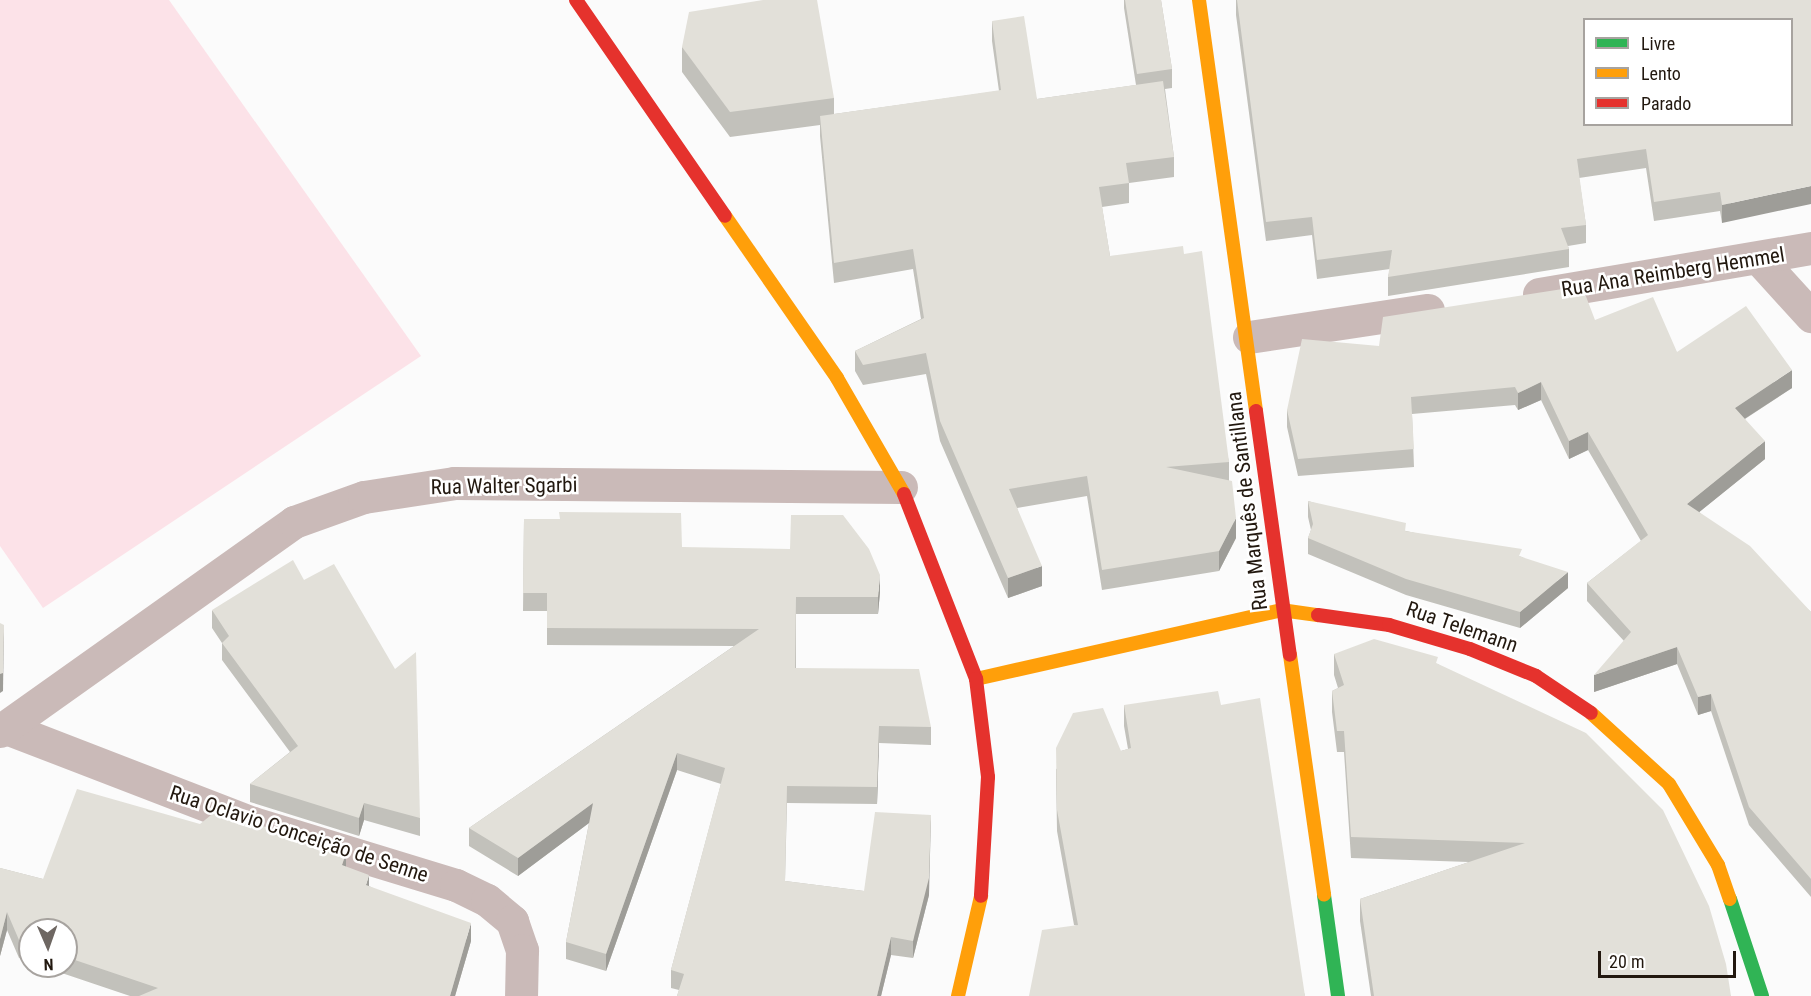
<!DOCTYPE html>
<meta charset="utf-8">
<style>
body{margin:0}
#map{position:relative;width:1811px;height:996px;overflow:hidden;background:#fbfbfb;font-family:"Roboto Condensed",sans-serif}
div>[style]{position:absolute}
.green>*{inset:0;background:#fce2e8}
.street>*{height:33px;margin:-16.5px;padding:0 16.5px;transform-origin:16.5px;border-radius:16.5px;background:#cabab8}
.fast>*{height:14px;margin:-7px;padding:0 7px;transform-origin:7px;border-radius:7px;background:#30b455}
.slow>*{height:14px;margin:-7px;padding:0 7px;transform-origin:7px;border-radius:7px;background:#ff9f0a}
.jam>*{height:14px;margin:-7px;padding:0 7px;transform-origin:7px;border-radius:7px;background:#e5322d}
.wall>*{inset:0;background:#c2c1bb}
.shaded-wall>*{inset:0;background:#9e9d98}
.building>*{inset:0;background:#e2e0d9}
span{translate:-50% -50%;white-space:nowrap;text-align:center;line-height:1.15;-webkit-text-stroke:5px #fff;paint-order:stroke}
.street-label{font-size:21px;color:#22180f}
.legend{position:absolute;left:1583px;top:18px;width:210px;height:108px;box-sizing:border-box;background:#fff;border:2px solid #a7a39f;margin:0;padding:8px 10px;list-style:none;font-size:18px;color:#22180f}
.legend li{display:flex;align-items:center;gap:12px;height:30px}
.legend b{width:30px;border:2px solid #a7a39f}
.north{position:absolute;left:18px;top:918px;width:60px;height:60px;box-sizing:border-box;background:#fff;border:2px solid #a7a39f;border-radius:50%;rotate:178deg;font-size:16px;font-weight:700;line-height:24px;text-align:center;color:#22180f}
.north::after{content:'';display:block;margin:auto;width:21px;height:27px;background:#6e6762;clip-path:polygon(50% 0,100% 100%,50% 72%,0 100%)}
.scale{position:absolute;left:1598px;top:951px;width:138px;height:27px;box-sizing:border-box;border:3px solid #22180f;border-top:0;padding-left:8px;font-size:18px;line-height:21px;white-space:nowrap;color:#22180f;-webkit-text-stroke:4px #fff;paint-order:stroke}
</style>
<div id="map">
<div class="green">
<i style="clip-path:polygon(0 0,169px 0,421px 356px,43px 608px,0 546px)"></i>
</div>
<div class="street">
<i style="left:1760px;top:260px;width:76px;rotate:47.7deg"></i>
<i style="left:1539px;top:294px;width:276px;rotate:-9.6deg"></i>
<i style="left:1249px;top:337px;width:181px;rotate:-8.6deg"></i>
<i style="left:9px;top:729px;width:261px;rotate:21.1deg"></i>
<i style="left:253px;top:823px;width:212px;rotate:17deg"></i>
<i style="left:456px;top:885px;width:34px;rotate:26deg"></i>
<i style="left:487px;top:900px;width:33px;rotate:40deg"></i>
<i style="left:512px;top:921px;width:31px;rotate:71deg"></i>
<i style="left:522px;top:950px;width:46px;rotate:91.2deg"></i>
<i style="left:0;top:731px;width:361px;rotate:-35.4deg"></i>
<i style="left:294px;top:522px;width:74px;rotate:-19.7deg"></i>
<i style="left:364px;top:497px;width:91px;rotate:-8.8deg"></i>
<i style="left:454px;top:483px;width:447px;rotate:0.5deg"></i>
</div>
<div class="fast">
<i style="left:1324px;top:895px;width:102px;rotate:82.1deg"></i>
<i style="left:1730px;top:899px;width:102px;rotate:71.7deg"></i>
</div>
<div class="slow">
<i style="left:1199px;top:0;width:415px;rotate:82.1deg"></i>
<i style="left:725px;top:216px;width:197px;rotate:55.3deg"></i>
<i style="left:837px;top:378px;width:134px;rotate:60deg"></i>
<i style="left:1290px;top:655px;width:242px;rotate:81.9deg"></i>
<i style="left:976px;top:679px;width:313px;rotate:-12.7deg"></i>
<i style="left:1281px;top:610px;width:37px;rotate:8deg"></i>
<i style="left:1591px;top:713px;width:105px;rotate:42.3deg"></i>
<i style="left:1669px;top:784px;width:95px;rotate:58.8deg"></i>
<i style="left:1718px;top:865px;width:36px;rotate:71deg"></i>
<i style="left:958px;top:996px;width:103px;rotate:-77deg"></i>
</div>
<div class="jam">
<i style="left:576px;top:0;width:262px;rotate:55.4deg"></i>
<i style="left:1256px;top:411px;width:246px;rotate:82.1deg"></i>
<i style="left:904px;top:494px;width:199px;rotate:68.7deg"></i>
<i style="left:976px;top:679px;width:99px;rotate:83deg"></i>
<i style="left:988px;top:777px;width:119px;rotate:93.4deg"></i>
<i style="left:1318px;top:615px;width:72px;rotate:8deg"></i>
<i style="left:1389px;top:625px;width:84px;rotate:16.5deg"></i>
<i style="left:1470px;top:649px;width:71px;rotate:22.2deg"></i>
<i style="left:1536px;top:676px;width:66px;rotate:33.9deg"></i>
</div>
<div class="wall">
<i style="clip-path:polygon(1124px 0,1161px 0,1172px 69px,1172px 88px,1165px 89px,1174px 157px,1174px 177px,1129px 183px,1129px 203px,1102px 207px,1110px 256px,1184px 254px,1229px 462px,1229px 480px,1236px 538px,1219px 571px,1102px 590px,1087px 496px,1017px 508px,1042px 586px,1008px 598px,940px 441px,926px 374px,863px 385px,855px 371px,855px 351px,921px 319px,913px 269px,834px 283px,820px 136px,820px 125px,730px 137px,682px 72px,682px 47px,834px 98px,834px 114px,999px 91px,992px 41px,992px 21px,1037px 99px,1136px 85px,1124px 8px)"></i>
<i style="clip-path:polygon(1236px 0,1811px 0,1722px 223px,1720px 211px,1654px 221px,1646px 168px,1579px 178px,1586px 225px,1586px 243px,1568px 246px,1569px 249px,1569px 267px,1388px 296px,1388px 277px,1390px 269px,1317px 279px,1312px 235px,1266px 241px,1236px 15px)"></i>
<i style="clip-path:polygon(1595px 320px,1677px 352px,1792px 388px,1745px 419px,1765px 459px,1699px 512px,1811px 612px,1811px 897px,1749px 825px,1711px 711px,1698px 715px,1677px 664px,1594px 692px,1624px 641px,1587px 601px,1587px 583px,1641px 541px,1588px 450px,1569px 459px,1541px 400px,1518px 410px,1515px 405px,1412px 414px,1414px 467px,1298px 476px,1287px 427px,1287px 410px,1379px 346px)"></i>
<i style="clip-path:polygon(1308px 501px,1406px 531px,1522px 557px,1568px 588px,1520px 628px,1406px 595px,1308px 554px,1308px 538px,1311px 530px,1308px 517px)"></i>
<i style="clip-path:polygon(524px 519px,682px 547px,880px 592px,878px 614px,796px 614px,796px 668px,931px 727px,931px 745px,879px 743px,877px 804px,787px 803px,785px 881px,864px 891px,929px 895px,913px 958px,891px 955px,881px 996px,677px 996px,679px 990px,671px 988px,671px 970px,721px 784px,677px 770px,606px 971px,566px 959px,566px 942px,589px 823px,518px 876px,469px 846px,469px 828px,734px 646px,547px 645px,547px 611px,523px 611px)"></i>
<i style="clip-path:polygon(212px 610px,420px 818px,420px 836px,364px 820px,359px 836px,250px 802px,250px 784px,290px 752px,222px 660px,222px 643px,212px 628px)"></i>
<i style="clip-path:polygon(1334px 654px,1438px 664px,1731px 996px,1371px 996px,1360px 921px,1360px 899px,1469px 862px,1351px 858px,1344px 752px,1337px 752px,1332px 712px,1332px 691px,1338px 688px,1334px 675px)"></i>
<i style="clip-path:polygon(1124px 705px,1221px 705px,1305px 996px,1074px 925px,1057px 831px,1056px 769px,1128px 749px,1124px 726px)"></i>
<i style="clip-path:polygon(346px 867px,369px 886px,471px 941px,455px 996px,130px 996px,41px 966px,66px 966px,66px 930px,30px 930px,30px 962px,19px 958px,7px 930px,0 956px,0 868px,43px 879px)"></i>
</div>
<div class="shaded-wall">
<i style="clip-path:polygon(1811px 186px,1811px 204px,1722px 223px,1722px 205px)"></i>
<i style="clip-path:polygon(1792px 370px,1792px 388px,1735px 425px,1735px 408px)"></i>
<i style="clip-path:polygon(1541px 382px,1541px 400px,1518px 410px,1518px 393px)"></i>
<i style="clip-path:polygon(1588px 432px,1588px 450px,1569px 459px,1569px 441px)"></i>
<i style="clip-path:polygon(1765px 441px,1765px 459px,1687px 522px,1687px 504px)"></i>
<i style="clip-path:polygon(1236px 518px,1236px 538px,1219px 571px,1219px 551px)"></i>
<i style="clip-path:polygon(1042px 566px,1042px 586px,1008px 598px,1008px 578px)"></i>
<i style="clip-path:polygon(1568px 572px,1568px 588px,1520px 628px,1520px 612px)"></i>
<i style="clip-path:polygon(880px 575px,880px 592px,878px 614px,878px 597px)"></i>
<i style="clip-path:polygon(4px 625px,3px 691px,0 693px,0 674px)"></i>
<i style="clip-path:polygon(1677px 647px,1677px 664px,1594px 692px,1594px 675px)"></i>
<i style="clip-path:polygon(1711px 694px,1711px 711px,1698px 715px,1698px 697px)"></i>
<i style="clip-path:polygon(879px 726px,879px 743px,877px 804px,877px 787px)"></i>
<i style="clip-path:polygon(677px 753px,677px 770px,606px 971px,606px 954px)"></i>
<i style="clip-path:polygon(364px 803px,364px 820px,359px 836px,359px 818px)"></i>
<i style="clip-path:polygon(593px 803px,593px 820px,518px 876px,518px 858px)"></i>
<i style="clip-path:polygon(931px 815px,929px 895px,913px 958px,913px 941px)"></i>
<i style="clip-path:polygon(346px 853px,346px 871px,342px 865px)"></i>
<i style="clip-path:polygon(369px 875px,369px 893px,366px 885px)"></i>
<i style="clip-path:polygon(7px 912px,7px 930px,0 956px,0 939px)"></i>
<i style="clip-path:polygon(471px 923px,471px 941px,455px 996px,450px 996px)"></i>
<i style="clip-path:polygon(891px 937px,891px 955px,881px 996px,877px 996px)"></i>
</div>
<div class="building">
<i style="clip-path:polygon(763px 0,817px 0,834px 98px,730px 112px,682px 47px,689px 12px)"></i>
<i style="clip-path:polygon(1125px 0,1161px 0,1172px 69px,1137px 74px)"></i>
<i style="clip-path:polygon(evenodd,1237px 0,1811px 0,1811px 186px,1722px 205px,1720px 192px,1654px 202px,1646px 149px,1577px 159px,1586px 225px,1561px 228px,1569px 249px,1388px 277px,1392px 250px,1317px 260px,1312px 217px,1266px 222px,1237px 0,1584px 20px,1791px 20px,1791px 124px,1584px 124px,1584px 20px)"></i>
<i style="clip-path:polygon(1024px 16px,1037px 99px,1163px 81px,1174px 157px,1126px 163px,1129px 183px,1099px 187px,1110px 256px,1183px 246px,1184px 254px,1202px 251px,1229px 462px,1166px 467px,1232px 481px,1236px 518px,1219px 551px,1102px 570px,1087px 476px,1009px 489px,1042px 566px,1008px 578px,940px 421px,926px 353px,863px 365px,855px 351px,924px 318px,913px 249px,834px 263px,820px 116px,1001px 90px,992px 21px)"></i>
<i style="clip-path:polygon(1582px 286px,1595px 320px,1653px 297px,1677px 352px,1746px 306px,1792px 370px,1735px 408px,1765px 441px,1687px 504px,1750px 546px,1811px 612px,1811px 879px,1749px 807px,1711px 694px,1698px 697px,1677px 647px,1594px 675px,1631px 632px,1587px 583px,1648px 535px,1588px 432px,1569px 441px,1541px 382px,1518px 393px,1515px 387px,1411px 397px,1414px 449px,1298px 459px,1287px 410px,1302px 339px,1379px 346px,1383px 317px)"></i>
<i style="clip-path:polygon(1308px 501px,1406px 523px,1405px 531px,1522px 549px,1519px 556px,1568px 572px,1520px 612px,1406px 579px,1308px 538px,1313px 524px)"></i>
<i style="clip-path:polygon(559px 512px,681px 513px,682px 547px,790px 549px,791px 515px,843px 515px,869px 549px,880px 575px,878px 597px,796px 597px,795px 668px,919px 669px,931px 727px,879px 726px,877px 787px,787px 786px,785px 881px,864px 891px,875px 812px,931px 815px,929px 878px,913px 941px,891px 937px,877px 996px,677px 996px,684px 974px,671px 970px,725px 768px,677px 753px,606px 954px,566px 942px,593px 803px,518px 858px,469px 828px,759px 629px,547px 628px,547px 593px,523px 593px,524px 519px,560px 519px)"></i>
<i style="clip-path:polygon(293px 560px,304px 580px,334px 564px,395px 669px,416px 652px,420px 818px,364px 803px,359px 818px,250px 784px,298px 746px,222px 643px,229px 636px,212px 610px)"></i>
<i style="clip-path:polygon(0 623px,4px 625px,3px 673px,0 674px)"></i>
<i style="clip-path:polygon(1374px 639px,1438px 657px,1436px 663px,1586px 733px,1663px 810px,1709px 906px,1726px 964px,1731px 996px,1374px 996px,1360px 899px,1525px 843px,1351px 837px,1344px 731px,1337px 731px,1332px 691px,1344px 685px,1334px 654px)"></i>
<i style="clip-path:polygon(1218px 691px,1221px 705px,1260px 698px,1305px 996px,1029px 996px,1042px 930px,1078px 925px,1057px 810px,1056px 748px,1073px 713px,1103px 708px,1121px 751px,1131px 748px,1124px 705px)"></i>
<i style="clip-path:polygon(77px 789px,200px 824px,216px 811px,346px 853px,342px 865px,369px 875px,366px 885px,471px 923px,450px 996px,139px 996px,158px 988px,66px 957px,66px 930px,30px 930px,30px 944px,19px 940px,7px 912px,0 939px,0 868px,43px 879px)"></i>
</div>
<div class="street-label">
<span style="left:1673px;top:272px;rotate:-9deg">Rua Ana Reimberg Hemmel</span>
<span style="left:504px;top:486px;rotate:-1deg">Rua Walter Sgarbi</span>
<span style="left:1247px;top:501px;rotate:-97deg">Rua Marquês de Santillana</span>
<span style="left:1462px;top:627px;rotate:19deg">Rua Telemann</span>
<span style="left:299px;top:834px;rotate:18deg">Rua Oclavio Conceição de Senne</span>
</div>
<ul class="legend">
<li><b style="height:8px;background:#30b455"></b>Livre</li>
<li><b style="height:8px;background:#ff9f0a"></b>Lento</li>
<li><b style="height:8px;background:#e5322d"></b>Parado</li>
</ul>
<div class="north">N</div>
<div class="scale">20 m</div>
</div>
